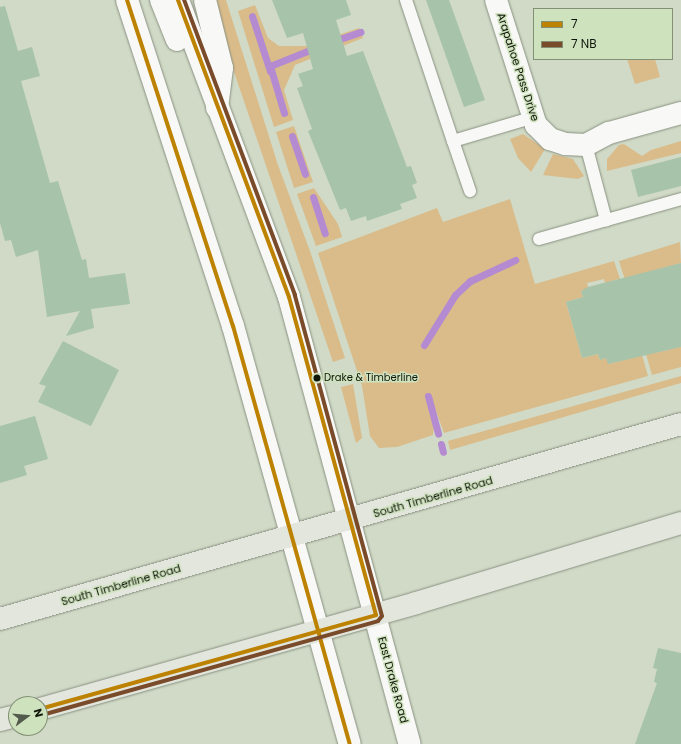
<!DOCTYPE html>
<style>
body{margin:0}
#map{position:relative;width:681px;height:744px;overflow:hidden;background:#d0dac6;font-family:Poppins,sans-serif}
div>[style]{position:absolute}
.green>*{inset:0;background:#dabc8b}
.stream>*{height:7px;margin:-3.5px;padding:0 3.5px;transform-origin:3.5px;border-radius:3.5px;background:#b48ad0}
.building>*{inset:0;background:#a7c3a9}
.roads{filter:drop-shadow(0 0 1px #8a9182) drop-shadow(0 0 1px #8a9182)}
.service>*{height:12px;margin:-6px;padding:0 6px;transform-origin:6px;border-radius:6px;background:#f8f9f6}
.minor>*{height:22px;margin:-11px;padding:0 11px;transform-origin:11px;border-radius:11px;background:#f8f9f6}
.secondary>*{height:22px;margin:-11px;padding:0 11px;transform-origin:11px;border-radius:11px;background:#f8f9f6}
.primary>*{height:22px;margin:-11px;padding:0 11px;transform-origin:11px;border-radius:11px;background:#e2e6dd}
.bus-1>*{height:4px;margin:-2px;padding:0 2px;transform-origin:2px;border-radius:2px;background:#bd8202}
.bus-2>*{height:4px;margin:-2px;padding:0 2px;transform-origin:2px;border-radius:2px;background:#7a4b2a}
.dots>*{width:11px;height:11px;translate:-50% -50%;box-sizing:border-box;border:2px solid #cfe2be;border-radius:50%}
span{translate:-50% -50%;white-space:nowrap;text-align:center;line-height:1.15;-webkit-text-stroke:3px #cfe2be;paint-order:stroke}
.bus-label{font-size:10px;color:#10160a}
.left{translate:0 -50%;text-align:left}
.street-label{font-size:11px;color:#10160a}
.legend{position:absolute;left:533px;top:8px;width:140px;height:52px;box-sizing:border-box;background:#cfe2be;border:1px solid #839076;margin:0;padding:5px 7px;list-style:none;font-size:12px;color:#10160a}
.legend li{display:flex;align-items:center;gap:8px;height:20px}
.legend b{width:20px;border:1px solid #839076}
.north{position:absolute;left:8px;top:696px;width:40px;height:40px;box-sizing:border-box;background:#cfe2be;border:1px solid #839076;border-radius:50%;rotate:74deg;font-size:11px;font-weight:700;line-height:16px;text-align:center;color:#10160a}
.north::after{content:'';display:block;margin:auto;width:14px;height:18px;background:#535b4c;clip-path:polygon(50% 0,100% 100%,50% 72%,0 100%)}
</style>
<div id="map">
<div class="green">
<i style="clip-path:polygon(214px 0,226px 0,278px 165px,310px 251px,345px 358px,333px 362px,234px 72px)"></i>
<i style="clip-path:polygon(255px 5px,268px 38px,279px 46px,306px 46px,359px 28px,363px 38px,295px 65px,284px 90px,293px 120px,274px 127px,238px 11px)"></i>
<i style="clip-path:polygon(627px 59px,655px 59px,660px 77px,635px 84px)"></i>
<i style="clip-path:polygon(294px 126px,313px 182px,294px 188px,276px 132px)"></i>
<i style="clip-path:polygon(523px 134px,545px 149px,531px 172px,518px 158px,510px 139px)"></i>
<i style="clip-path:polygon(681px 141px,681px 153px,607px 171px,607px 159px,619px 145px,624px 144px,642px 156px,651px 150px)"></i>
<i style="clip-path:polygon(553px 154px,573px 159px,584px 176px,578px 179px,543px 175px)"></i>
<i style="clip-path:polygon(314px 188px,338px 224px,342px 237px,316px 246px,297px 194px)"></i>
<i style="clip-path:polygon(510px 199px,535px 284px,614px 261px,621px 282px,618px 279px,605px 283px,604px 279px,587px 283px,589px 289px,581px 291px,583px 297px,566px 302px,582px 358px,598px 354px,600px 360px,606px 358px,609px 364px,642px 355px,648px 376px,444px 433px,430px 395px,425px 397px,434px 426px,433px 435px,397px 447px,379px 448px,370px 436px,362px 386px,318px 253px,437px 208px,443px 222px)"></i>
<i style="clip-path:polygon(680px 242px,681px 263px,625px 280px,619px 261px)"></i>
<i style="clip-path:polygon(681px 342px,681px 367px,652px 375px,646px 354px,669px 350px,669px 346px)"></i>
<i style="clip-path:polygon(681px 376px,681px 383px,450px 450px,448px 441px)"></i>
<i style="clip-path:polygon(353px 384px,362px 438px,356px 443px,341px 387px)"></i>
</div>
<div class="stream">
<i style="left:252px;top:16px;width:58px;rotate:71.9deg"></i>
<i style="left:334px;top:41px;width:28px;rotate:-19deg"></i>
<i style="left:284px;top:113px;width:49px;rotate:-106.6deg"></i>
<i style="left:270px;top:66px;width:51px;rotate:-22deg"></i>
<i style="left:292px;top:136px;width:40px;rotate:71.1deg"></i>
<i style="left:313px;top:197px;width:38px;rotate:72deg"></i>
<i style="left:424px;top:345px;width:59px;rotate:-58.2deg"></i>
<i style="left:455px;top:295px;width:21px;rotate:-43deg"></i>
<i style="left:470px;top:281px;width:50px;rotate:-25deg"></i>
<i style="left:428px;top:396px;width:39px;rotate:75deg"></i>
<i style="left:441px;top:444px;width:8px;rotate:76deg"></i>
</div>
<div class="building">
<i style="clip-path:polygon(272px 0,346px 0,351px 15px,336px 20px,347px 56px,363px 51px,407px 167px,411px 166px,417px 183px,412px 185px,417px 198px,400px 204px,402px 209px,367px 221px,366px 216px,351px 221px,346px 208px,340px 210px,308px 131px,312px 129px,297px 88px,303px 86px,298px 74px,313px 69px,303px 33px,287px 38px)"></i>
<i style="clip-path:polygon(426px 0,449px 0,485px 100px,464px 107px)"></i>
<i style="clip-path:polygon(5px 6px,18px 51px,32px 47px,40px 76px,21px 81px,50px 183px,58px 181px,82px 260px,86px 259px,89px 278px,125px 273px,130px 304px,91px 309px,94px 328px,66px 336px,80px 311px,47px 317px,38px 250px,16px 257px,11px 240px,5px 241px,0 223px,0 7px)"></i>
<i style="clip-path:polygon(681px 157px,681px 186px,638px 197px,631px 170px)"></i>
<i style="clip-path:polygon(681px 263px,681px 347px,608px 364px,606px 358px,600px 360px,598px 354px,582px 358px,566px 302px,583px 297px,581px 291px,588px 287px)"></i>
<i style="clip-path:polygon(63px 341px,119px 370px,91px 426px,38px 402px,46px 386px,39px 384px)"></i>
<i style="clip-path:polygon(35px 416px,48px 459px,24px 466px,27px 475px,0 483px,0 426px)"></i>
<i style="clip-path:polygon(658px 648px,681px 653px,681px 744px,635px 744px,657px 683px,654px 682px,657px 669px,653px 668px)"></i>
</div>
<div class="roads">
<div class="service">
<i style="left:406px;top:0;width:149px;rotate:71.6deg"></i>
<i style="left:453px;top:141px;width:84px;rotate:-16.5deg"></i>
<i style="left:453px;top:141px;width:53px;rotate:71.2deg"></i>
<i style="left:586px;top:145px;width:78px;rotate:75.1deg"></i>
<i style="left:539px;top:239px;width:148px;rotate:-15.7deg"></i>
</div>
<div class="minor">
<i style="left:496px;top:0;width:131px;rotate:72.3deg"></i>
<i style="left:536px;top:125px;width:20px;rotate:45deg"></i>
<i style="left:550px;top:139px;width:16px;rotate:18deg"></i>
<i style="left:565px;top:144px;width:21px;rotate:3deg"></i>
<i style="left:586px;top:145px;width:26px;rotate:-28deg"></i>
<i style="left:609px;top:133px;width:75px;rotate:-15.5deg"></i>
</div>
<div class="secondary">
<i style="left:127px;top:0;width:343px;rotate:72deg"></i>
<i style="left:233px;top:326px;width:434px;rotate:74.4deg"></i>
<i style="left:161px;top:0;width:43px;rotate:68.2deg"></i>
<i style="left:178px;top:0;width:317px;rotate:69.5deg"></i>
<i style="left:289px;top:297px;width:463px;rotate:74.9deg"></i>
<i style="left:205px;top:0;width:70px;rotate:76deg"></i>
<i style="left:222px;top:68px;width:40px;rotate:97.1deg"></i>
</div>
<div class="primary">
<i style="left:0;top:619px;width:708px;rotate:-15.98deg"></i>
<i style="left:40px;top:709px;width:391px;rotate:-15.7deg"></i>
<i style="left:416px;top:603px;width:277px;rotate:-16.8deg"></i>
<i style="left:0;top:720px;width:16px;rotate:-14deg"></i>
</div>
</div>
<div class="bus-1">
<i style="left:127px;top:0;width:343px;rotate:72deg"></i>
<i style="left:233px;top:326px;width:434px;rotate:74.4deg"></i>
<i style="left:40px;top:709px;width:349px;rotate:-15.6deg"></i>
<i style="left:376px;top:615px;width:330px;rotate:-105.3deg"></i>
<i style="left:289px;top:297px;width:317px;rotate:-110.5deg"></i>
</div>
<div class="bus-2">
<i style="left:42px;top:715px;width:349px;rotate:-15.6deg"></i>
<i style="left:378px;top:621px;width:6px;rotate:-51deg"></i>
<i style="left:382px;top:616px;width:333px;rotate:-105.2deg"></i>
<i style="left:295px;top:295px;width:315px;rotate:-110.6deg"></i>
</div>
<div class="dots">
<i style="left:317px;top:378px;background:#10160a"></i>
</div>
<div class="bus-label">
<span class="left" style="left:324px;top:378px">Drake &amp; Timberline</span>
</div>
<div class="street-label">
<span style="left:518px;top:67px;rotate:72deg">Arapahoe Pass Drive</span>
<span style="left:433px;top:497px;rotate:-16deg">South Timberline Road</span>
<span style="left:121px;top:585px;rotate:-16deg">South Timberline Road</span>
<span style="left:393px;top:680px;rotate:75deg">East Drake Road</span>
</div>
<ul class="legend">
<li><b style="height:5px;background:#bd8202"></b>7</li>
<li><b style="height:5px;background:#7a4b2a"></b>7 NB</li>
</ul>
<div class="north">N</div>
</div>
